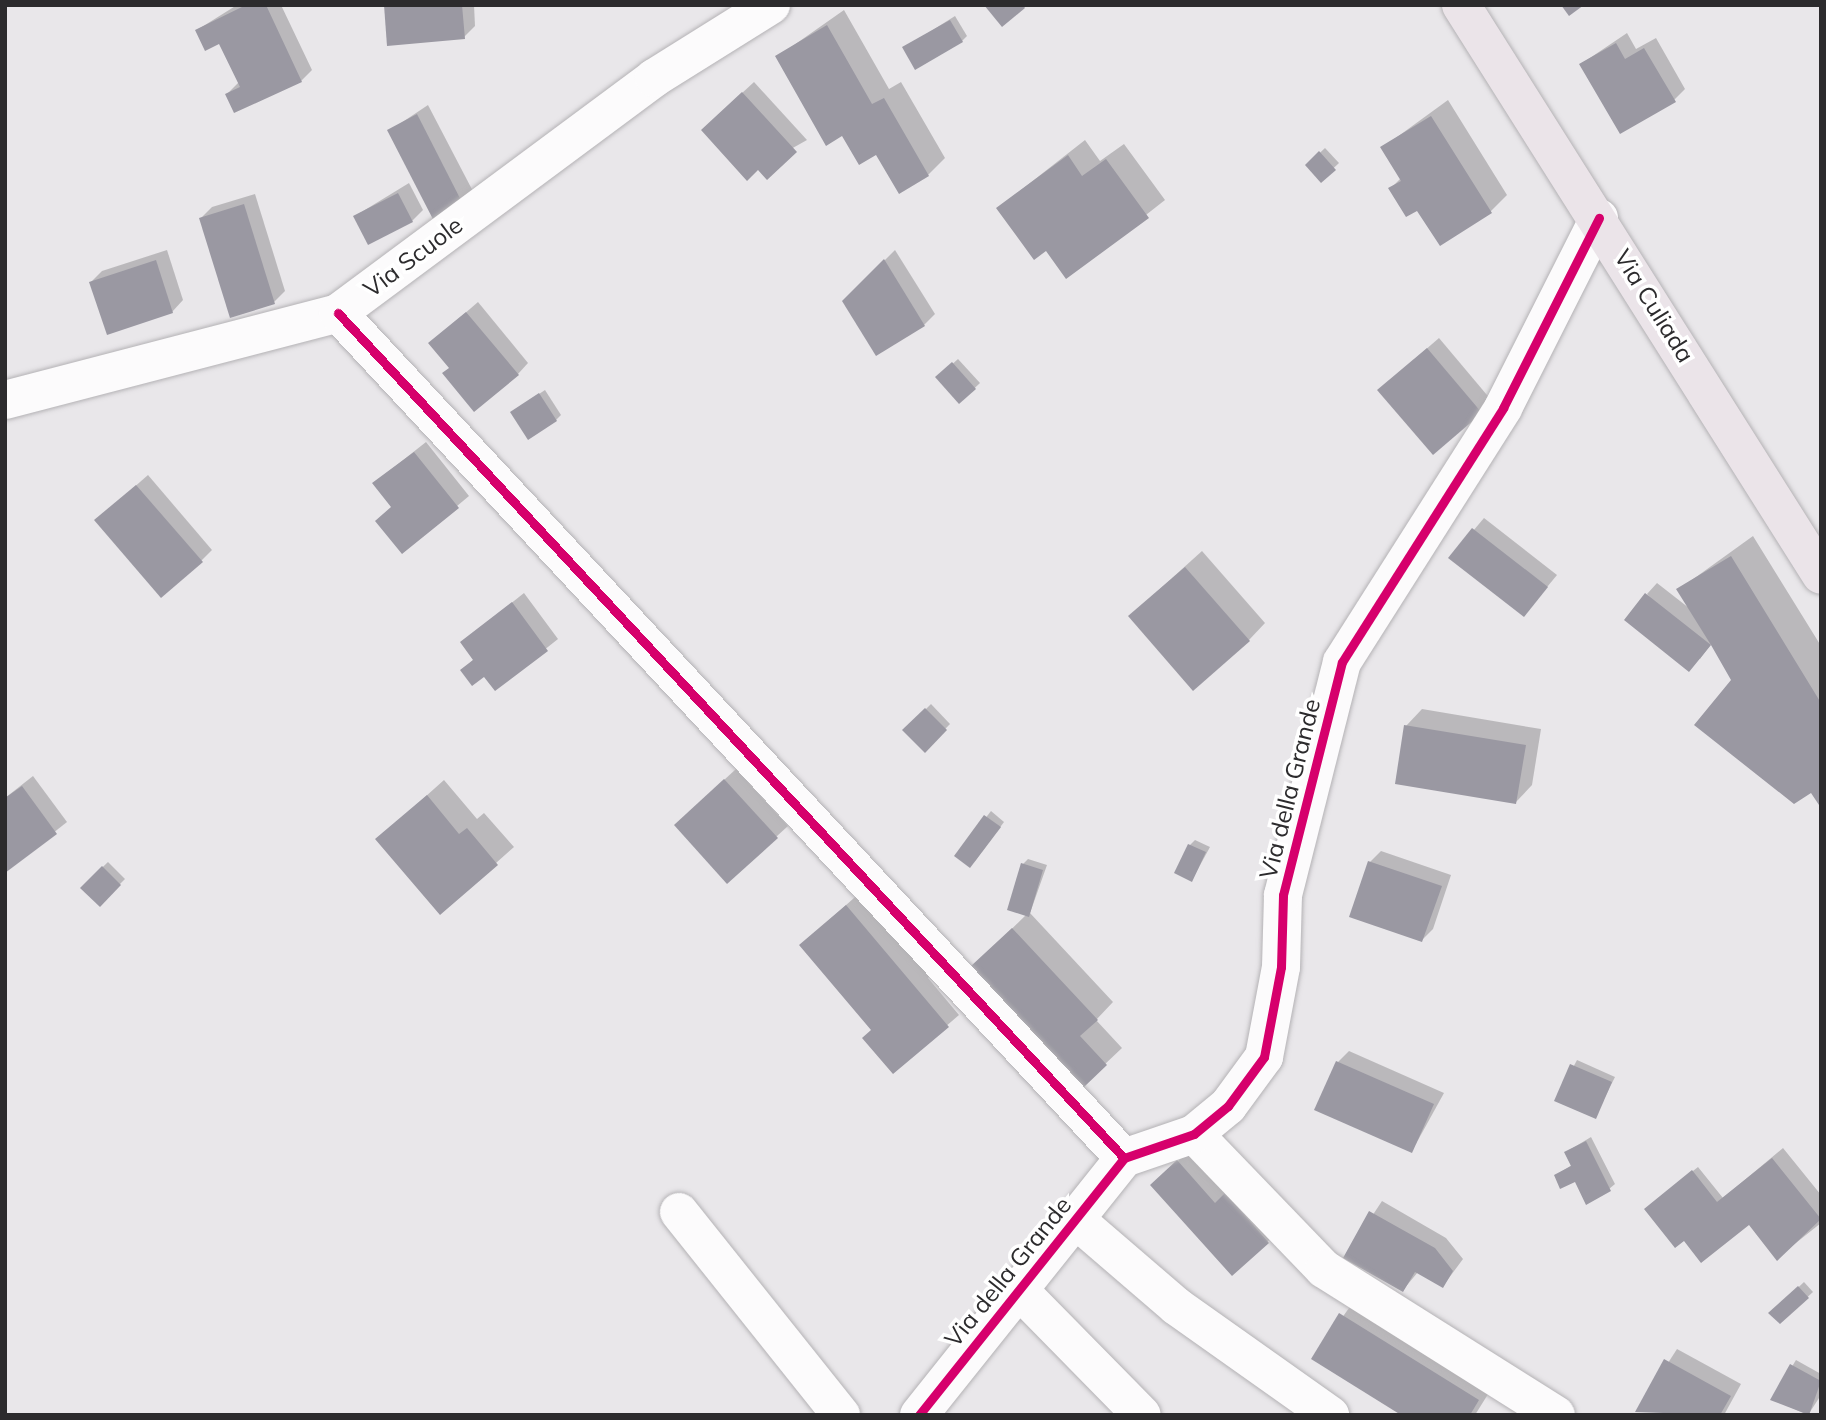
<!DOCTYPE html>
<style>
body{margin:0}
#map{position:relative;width:1826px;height:1420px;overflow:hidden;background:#e9e7ea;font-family:Mulish,sans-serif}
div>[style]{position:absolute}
.shadow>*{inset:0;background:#0003}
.building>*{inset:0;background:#9a98a2}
.roads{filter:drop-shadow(0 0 2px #b4b2b5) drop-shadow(0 0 2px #b4b2b5)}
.minor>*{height:38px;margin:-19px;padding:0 19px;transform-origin:19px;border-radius:19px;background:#fcfbfc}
.major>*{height:38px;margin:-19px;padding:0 19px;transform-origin:19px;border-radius:19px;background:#ebe4e9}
.cycleway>*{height:9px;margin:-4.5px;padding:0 4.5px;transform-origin:4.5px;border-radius:4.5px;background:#d6006c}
span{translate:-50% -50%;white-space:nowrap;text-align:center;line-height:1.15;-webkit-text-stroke:7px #fff;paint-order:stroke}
.street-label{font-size:24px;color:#2c2b2d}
.frame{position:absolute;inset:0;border:7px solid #2c2b2d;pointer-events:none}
</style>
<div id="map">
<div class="shadow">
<i style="clip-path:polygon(237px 5px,281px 5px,312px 70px,301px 81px,227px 94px,239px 82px,220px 42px,197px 30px)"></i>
<i style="clip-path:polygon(386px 5px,474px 5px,475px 26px,464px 37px)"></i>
<i style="clip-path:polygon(844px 10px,889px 89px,901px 82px,945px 158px,928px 175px,843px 134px,777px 57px)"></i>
<i style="clip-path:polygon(955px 16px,967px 36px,962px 41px,904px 48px)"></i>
<i style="clip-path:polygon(1627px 33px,1636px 49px,1656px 38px,1685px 89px,1674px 100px,1581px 64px)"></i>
<i style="clip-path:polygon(754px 82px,807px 140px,759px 167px,714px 119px)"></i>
<i style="clip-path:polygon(1448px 100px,1507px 195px,1490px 212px,1418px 208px,1390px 189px,1401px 178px,1382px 148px)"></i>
<i style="clip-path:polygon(428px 105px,477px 199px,466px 210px,389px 131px)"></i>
<i style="clip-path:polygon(1085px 140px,1100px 161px,1124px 144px,1165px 200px,1067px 277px,1046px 248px,998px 208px)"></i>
<i style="clip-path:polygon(1325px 148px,1339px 163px,1321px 180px,1307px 165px)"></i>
<i style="clip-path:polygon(409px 183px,423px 210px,412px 221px,355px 216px)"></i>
<i style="clip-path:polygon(255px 194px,285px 291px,274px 302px,201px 218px,212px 207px)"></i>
<i style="clip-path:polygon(167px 250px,183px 300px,172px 312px,91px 282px,102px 271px)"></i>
<i style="clip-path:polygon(895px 250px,935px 314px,924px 325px,844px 301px)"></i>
<i style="clip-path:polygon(478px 302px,528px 363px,518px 374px,450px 368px,442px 333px)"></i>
<i style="clip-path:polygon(1439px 338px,1492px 401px,1481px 412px,1379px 390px)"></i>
<i style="clip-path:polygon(958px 359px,980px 383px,960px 402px,938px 377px)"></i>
<i style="clip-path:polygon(545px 390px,561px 415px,556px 420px,512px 412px)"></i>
<i style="clip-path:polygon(426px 442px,469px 496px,402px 552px,377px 521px,393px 506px,374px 483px)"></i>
<i style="clip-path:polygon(148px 475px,212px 550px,201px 561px,108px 510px)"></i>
<i style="clip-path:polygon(1484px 518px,1557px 575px,1524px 615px,1451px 557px)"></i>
<i style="clip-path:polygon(1753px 536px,1821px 646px,1821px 805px,1711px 644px,1700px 659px,1647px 594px,1657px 583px,1689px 608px,1678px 590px)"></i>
<i style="clip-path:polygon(1202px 551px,1265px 623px,1249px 640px,1130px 616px)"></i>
<i style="clip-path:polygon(524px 593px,558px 639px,495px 689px,484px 675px,463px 670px,474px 659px,462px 642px)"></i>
<i style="clip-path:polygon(931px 704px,950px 724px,925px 750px,905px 730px)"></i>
<i style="clip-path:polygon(1422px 709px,1541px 729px,1532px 785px,1516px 802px,1406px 726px)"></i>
<i style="clip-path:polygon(736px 769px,788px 826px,727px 882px,687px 814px)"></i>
<i style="clip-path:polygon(33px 776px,67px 822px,5px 871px,5px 798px)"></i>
<i style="clip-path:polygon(444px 780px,477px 819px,484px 813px,514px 847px,440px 913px,378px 839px)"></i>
<i style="clip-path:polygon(991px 811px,1004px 822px,975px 861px,956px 856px)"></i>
<i style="clip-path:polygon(1195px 840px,1210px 847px,1192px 880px,1190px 845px)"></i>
<i style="clip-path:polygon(1381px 851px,1451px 875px,1433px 929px,1422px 940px,1370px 862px)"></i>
<i style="clip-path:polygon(1028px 859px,1047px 865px,1030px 913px,1113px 1002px,1096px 1020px,1122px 1048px,1084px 1084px,990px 950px,1027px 914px,1023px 864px)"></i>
<i style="clip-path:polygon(108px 862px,125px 879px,100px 904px,82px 887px)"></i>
<i style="clip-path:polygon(863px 890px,933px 972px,928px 978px,959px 1015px,893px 1072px,873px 1029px,801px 945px)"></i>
<i style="clip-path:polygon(1349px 1051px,1444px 1093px,1412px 1151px,1338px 1062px)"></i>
<i style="clip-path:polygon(1577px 1060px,1615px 1077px,1595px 1117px,1556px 1100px)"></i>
<i style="clip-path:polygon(1591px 1137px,1615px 1184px,1609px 1189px,1556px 1175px,1572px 1165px,1566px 1152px)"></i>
<i style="clip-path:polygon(1783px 1148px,1821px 1195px,1821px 1223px,1777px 1258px,1749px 1222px,1684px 1239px,1651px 1204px,1698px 1167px,1723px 1198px)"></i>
<i style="clip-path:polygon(1189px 1151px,1279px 1231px,1233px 1273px,1164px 1174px)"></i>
<i style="clip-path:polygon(1382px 1201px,1446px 1238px,1463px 1259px,1443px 1286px,1418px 1272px,1403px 1290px,1345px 1257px)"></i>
<i style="clip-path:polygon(1804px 1282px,1813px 1292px,1780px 1322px,1771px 1313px)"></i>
<i style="clip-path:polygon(1357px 1297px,1495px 1383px,1475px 1415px,1404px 1415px,1313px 1358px)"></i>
<i style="clip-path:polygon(1677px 1349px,1741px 1384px,1724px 1415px,1637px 1411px)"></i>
<i style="clip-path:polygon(1796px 1360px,1821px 1374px,1821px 1395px,1808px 1415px,1772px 1399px)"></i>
</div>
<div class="building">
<i style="clip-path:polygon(246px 5px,266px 5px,302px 82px,234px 113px,225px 94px,240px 87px,219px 44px,205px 51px,195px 30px)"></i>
<i style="clip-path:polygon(384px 5px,462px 5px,465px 39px,387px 46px)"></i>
<i style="clip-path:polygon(984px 5px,1023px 5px,1025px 8px,1002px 27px)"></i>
<i style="clip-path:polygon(1561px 5px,1584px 5px,1569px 16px)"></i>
<i style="clip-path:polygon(950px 20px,963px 42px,915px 70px,902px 47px)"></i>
<i style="clip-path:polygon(827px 25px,872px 104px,884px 98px,929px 176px,899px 194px,876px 155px,859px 165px,842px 136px,826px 146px,775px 56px)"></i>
<i style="clip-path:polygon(1616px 43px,1625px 59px,1644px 48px,1676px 102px,1620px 134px,1579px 64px)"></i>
<i style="clip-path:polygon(742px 92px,797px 152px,767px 180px,758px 170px,747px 181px,701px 130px)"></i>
<i style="clip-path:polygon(417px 114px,467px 212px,437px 227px,387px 130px)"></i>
<i style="clip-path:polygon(1431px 116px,1492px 213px,1440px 246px,1417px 211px,1406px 217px,1388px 188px,1401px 181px,1380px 147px)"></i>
<i style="clip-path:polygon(1319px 151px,1336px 170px,1321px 183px,1305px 165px)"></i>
<i style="clip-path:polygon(1068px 155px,1082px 176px,1106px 159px,1149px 218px,1066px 279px,1046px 251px,1034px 260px,996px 208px)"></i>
<i style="clip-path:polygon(398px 193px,413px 222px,368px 245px,353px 216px)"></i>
<i style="clip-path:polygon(244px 204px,275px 304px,230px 318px,199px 218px)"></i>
<i style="clip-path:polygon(884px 259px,925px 326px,876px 356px,842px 301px)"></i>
<i style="clip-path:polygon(156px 260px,173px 313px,107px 335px,89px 282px)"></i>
<i style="clip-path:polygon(466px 312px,519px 375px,474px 412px,442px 373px,449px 368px,428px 343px)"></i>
<i style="clip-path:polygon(1427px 348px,1482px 413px,1433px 455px,1377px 390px)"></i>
<i style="clip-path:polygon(952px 362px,976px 389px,959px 404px,935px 377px)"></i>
<i style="clip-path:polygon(539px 393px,557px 421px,528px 440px,510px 412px)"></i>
<i style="clip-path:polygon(414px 452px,459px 508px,402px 554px,375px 521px,391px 507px,372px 483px)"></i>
<i style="clip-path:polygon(136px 485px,203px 562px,161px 598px,94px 520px)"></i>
<i style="clip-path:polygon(1472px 528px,1548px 587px,1524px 617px,1448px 558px)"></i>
<i style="clip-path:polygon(1731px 556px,1821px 703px,1821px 808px,1811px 793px,1794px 804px,1694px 725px,1731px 680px,1711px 645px,1689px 672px,1624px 620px,1645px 593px,1711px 645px,1676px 589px)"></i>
<i style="clip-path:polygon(1185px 567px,1250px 641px,1193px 691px,1128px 616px)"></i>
<i style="clip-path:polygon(512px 602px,548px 651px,495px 691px,484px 677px,472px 686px,460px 670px,473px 660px,460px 642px)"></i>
<i style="clip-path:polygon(925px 708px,947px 730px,925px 753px,902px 730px)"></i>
<i style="clip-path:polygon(1404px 725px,1526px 745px,1516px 804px,1395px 784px)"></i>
<i style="clip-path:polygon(724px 779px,778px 838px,727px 884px,674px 825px)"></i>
<i style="clip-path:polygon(22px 786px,57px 834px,5px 873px,5px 798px)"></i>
<i style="clip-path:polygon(427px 795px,459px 834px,467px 828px,498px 865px,440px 915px,375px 839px)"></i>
<i style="clip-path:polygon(984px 815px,1001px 827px,970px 868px,954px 856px)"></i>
<i style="clip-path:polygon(1188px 844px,1206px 852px,1192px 882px,1174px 873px)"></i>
<i style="clip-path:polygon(1368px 861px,1442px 886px,1422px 942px,1349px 917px)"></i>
<i style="clip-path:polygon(1021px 863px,1043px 870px,1029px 917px,1007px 910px)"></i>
<i style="clip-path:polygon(102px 866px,121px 885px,100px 907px,80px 888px)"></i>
<i style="clip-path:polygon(846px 905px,949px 1027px,893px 1074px,862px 1038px,871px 1030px,799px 945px)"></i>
<i style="clip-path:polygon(1012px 928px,1098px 1020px,1080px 1036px,1107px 1065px,1084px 1087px,971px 966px)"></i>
<i style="clip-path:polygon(1336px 1061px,1434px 1104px,1412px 1153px,1314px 1110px)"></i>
<i style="clip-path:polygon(1570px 1064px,1612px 1082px,1596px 1119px,1554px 1101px)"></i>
<i style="clip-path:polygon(1586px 1141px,1611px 1191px,1586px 1205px,1575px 1182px,1560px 1189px,1554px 1175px,1571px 1166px,1564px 1152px)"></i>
<i style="clip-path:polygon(1772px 1158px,1821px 1219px,1777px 1261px,1749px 1225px,1701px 1263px,1684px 1241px,1675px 1248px,1644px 1209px,1692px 1170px,1717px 1202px)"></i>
<i style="clip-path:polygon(1177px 1160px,1215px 1203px,1225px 1193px,1269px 1243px,1232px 1276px,1150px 1185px)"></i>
<i style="clip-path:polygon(1369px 1211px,1435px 1248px,1453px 1271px,1443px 1288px,1415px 1272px,1403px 1292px,1343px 1258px)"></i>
<i style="clip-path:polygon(1798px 1286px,1809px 1298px,1780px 1324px,1768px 1313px)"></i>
<i style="clip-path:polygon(1339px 1313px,1479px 1400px,1470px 1415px,1401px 1415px,1311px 1359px)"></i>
<i style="clip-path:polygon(1664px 1359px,1731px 1396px,1720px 1415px,1635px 1412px)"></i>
<i style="clip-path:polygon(1790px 1364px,1821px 1381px,1809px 1415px,1770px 1400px)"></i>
</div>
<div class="roads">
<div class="minor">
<i style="left:338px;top:313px;width:1154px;rotate:47.07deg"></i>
<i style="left:5px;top:400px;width:344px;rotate:-14.6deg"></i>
<i style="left:338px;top:313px;width:394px;rotate:-36.6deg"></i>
<i style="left:654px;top:78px;width:138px;rotate:-32deg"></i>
<i style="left:1194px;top:1134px;width:187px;rotate:46.1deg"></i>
<i style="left:1324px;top:1269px;width:274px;rotate:32.2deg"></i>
<i style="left:679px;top:1212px;width:260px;rotate:51.4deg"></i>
<i style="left:1075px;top:1219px;width:133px;rotate:40.7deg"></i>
<i style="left:1176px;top:1306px;width:189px;rotate:35.3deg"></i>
<i style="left:1019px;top:1290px;width:175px;rotate:45.5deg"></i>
<i style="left:919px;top:1415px;width:329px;rotate:-51.4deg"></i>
<i style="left:1124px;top:1158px;width:74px;rotate:-18.9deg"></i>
<i style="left:1194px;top:1134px;width:44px;rotate:-39.5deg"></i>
<i style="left:1228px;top:1106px;width:61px;rotate:-53.7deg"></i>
<i style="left:1264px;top:1057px;width:92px;rotate:-79.3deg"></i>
<i style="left:1281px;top:967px;width:72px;rotate:-88.4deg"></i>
<i style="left:1283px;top:895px;width:240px;rotate:-75.8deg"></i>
<i style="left:1342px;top:662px;width:301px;rotate:-57.6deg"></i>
<i style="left:1503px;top:408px;width:213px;rotate:-63.2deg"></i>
</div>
<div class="major">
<i style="left:1461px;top:5px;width:674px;rotate:57.72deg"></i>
</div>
</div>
<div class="cycleway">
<i style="left:338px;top:313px;width:1154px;rotate:47.07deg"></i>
<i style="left:919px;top:1415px;width:329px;rotate:-51.4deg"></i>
<i style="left:1124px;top:1158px;width:74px;rotate:-18.9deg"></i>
<i style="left:1194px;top:1134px;width:44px;rotate:-39.5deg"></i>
<i style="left:1228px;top:1106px;width:61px;rotate:-53.7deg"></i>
<i style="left:1264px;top:1057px;width:92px;rotate:-79.3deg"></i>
<i style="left:1281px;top:967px;width:72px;rotate:-88.4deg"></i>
<i style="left:1283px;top:895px;width:240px;rotate:-75.8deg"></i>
<i style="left:1342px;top:662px;width:301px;rotate:-57.6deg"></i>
<i style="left:1503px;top:408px;width:213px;rotate:-63.2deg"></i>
</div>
<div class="street-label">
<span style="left:413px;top:257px;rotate:-37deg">Via Scuole</span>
<span style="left:1654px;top:306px;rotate:58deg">Via Culiada</span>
<span style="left:1290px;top:789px;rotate:-76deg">Via della Grande</span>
<span style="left:1008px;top:1272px;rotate:-51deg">Via della Grande</span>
</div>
<div class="frame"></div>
</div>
